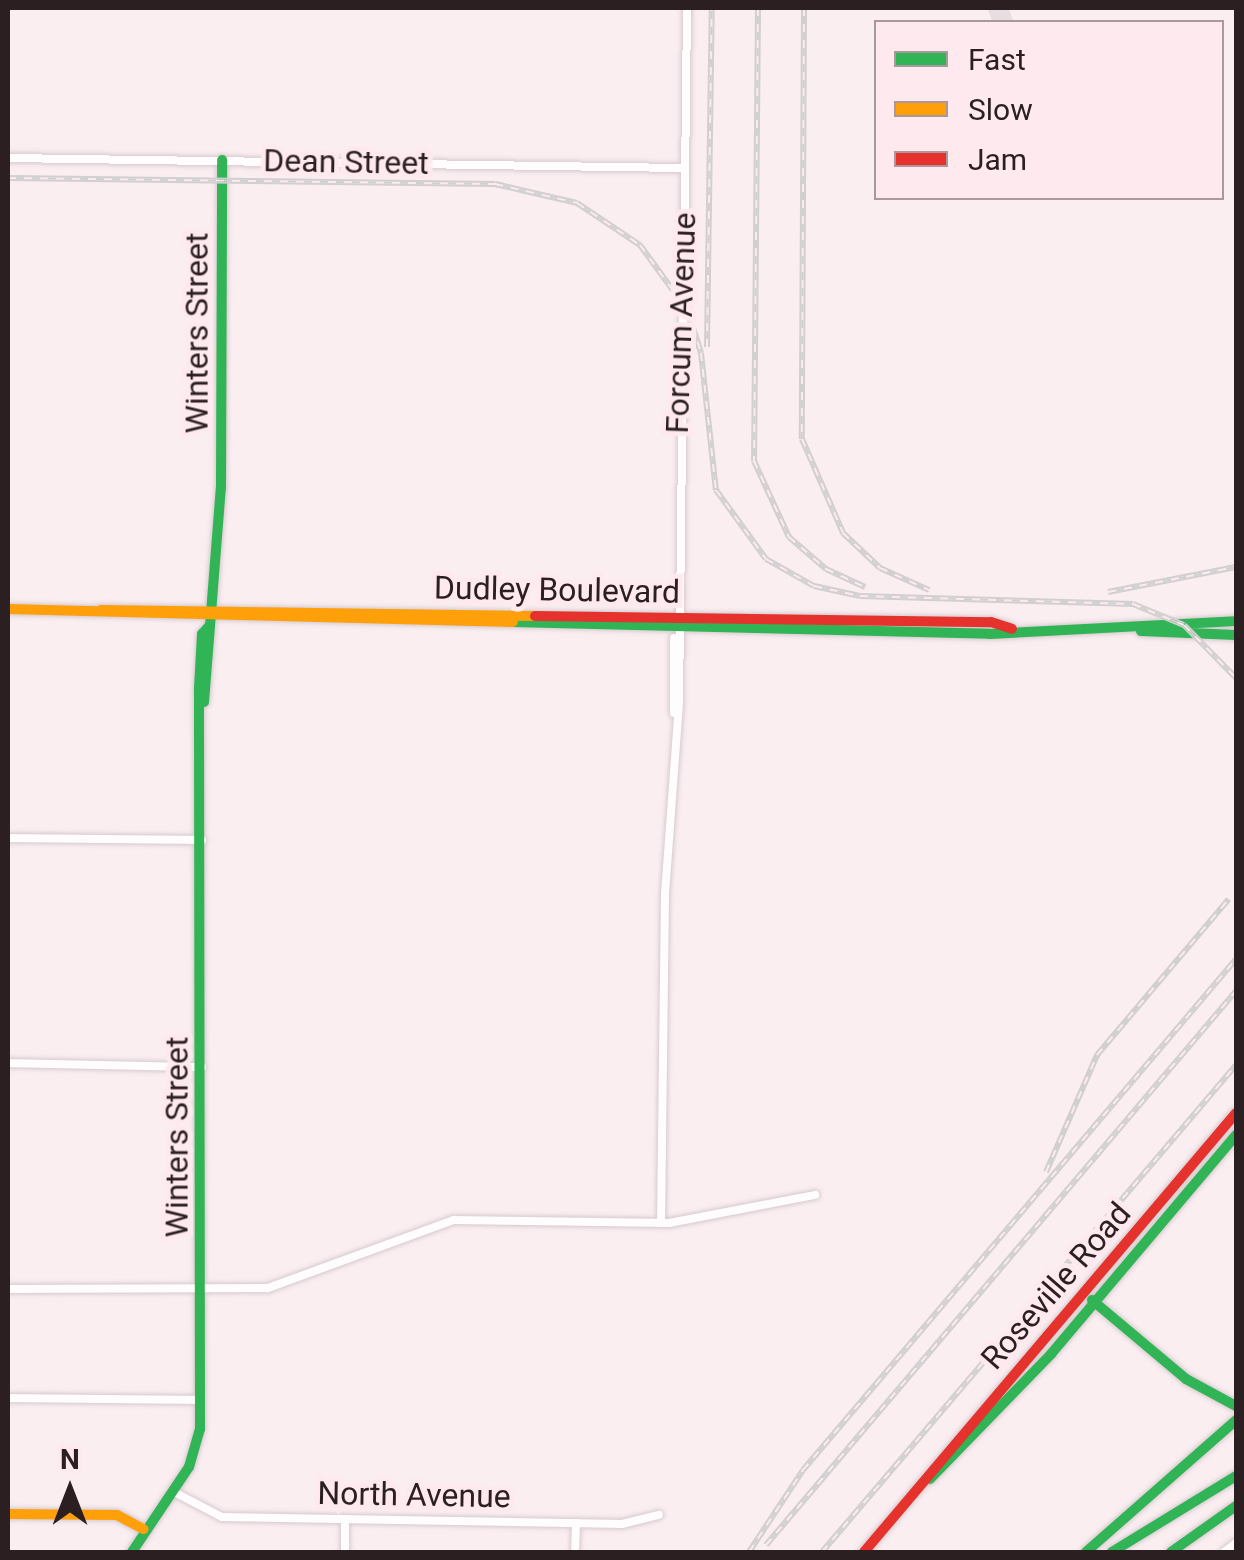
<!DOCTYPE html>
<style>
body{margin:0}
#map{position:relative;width:1244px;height:1560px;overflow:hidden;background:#faeef1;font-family:Roboto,sans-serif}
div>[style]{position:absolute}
.taxiway>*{height:20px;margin:-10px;padding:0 10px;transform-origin:10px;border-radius:10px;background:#e6dee0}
.roads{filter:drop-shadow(0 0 2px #d6cace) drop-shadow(0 0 2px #d6cace)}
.street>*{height:8px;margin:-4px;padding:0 4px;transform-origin:4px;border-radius:4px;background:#fefcfd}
.fast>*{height:10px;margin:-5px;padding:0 5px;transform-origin:5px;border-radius:5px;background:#30b455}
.slow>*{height:10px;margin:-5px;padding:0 5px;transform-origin:5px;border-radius:5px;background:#ff9f0a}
.jam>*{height:10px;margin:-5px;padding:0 5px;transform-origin:5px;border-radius:5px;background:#e5322d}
.rail>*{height:6px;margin-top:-3px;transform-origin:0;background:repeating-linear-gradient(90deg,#feeaee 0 8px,#d2cfd0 0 16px);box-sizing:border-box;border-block:2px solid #d2cfd0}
span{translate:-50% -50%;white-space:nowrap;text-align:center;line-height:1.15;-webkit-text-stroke:10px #feeaee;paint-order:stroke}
.street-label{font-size:32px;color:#2b1f22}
.frame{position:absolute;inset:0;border:10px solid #2b1f22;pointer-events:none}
.legend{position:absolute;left:874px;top:20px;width:350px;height:180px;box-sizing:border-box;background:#feeaee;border:2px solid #aa999c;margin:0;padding:12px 18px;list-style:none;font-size:30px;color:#2b1f22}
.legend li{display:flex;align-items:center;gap:20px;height:50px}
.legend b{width:50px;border:2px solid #aa999c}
.north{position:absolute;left:20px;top:1440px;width:100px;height:100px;-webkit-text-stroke:8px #feeaee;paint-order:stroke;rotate:0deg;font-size:28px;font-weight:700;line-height:40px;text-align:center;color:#2b1f22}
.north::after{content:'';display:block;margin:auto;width:35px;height:45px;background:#2b1f22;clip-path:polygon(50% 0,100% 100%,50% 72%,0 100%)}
</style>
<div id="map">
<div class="taxiway">
<i style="left:998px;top:8px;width:15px;rotate:70deg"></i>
</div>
<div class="roads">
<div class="street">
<i style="left:8px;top:158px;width:677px;rotate:0.85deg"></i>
<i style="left:674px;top:713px;width:75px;rotate:-90deg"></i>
<i style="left:8px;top:838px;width:194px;rotate:0.6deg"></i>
<i style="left:8px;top:1063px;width:194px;rotate:1.2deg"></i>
<i style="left:661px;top:1223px;width:329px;rotate:-89.3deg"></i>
<i style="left:665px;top:894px;width:192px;rotate:-85.8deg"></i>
<i style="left:679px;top:703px;width:695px;rotate:-89.34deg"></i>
<i style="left:8px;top:1289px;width:260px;rotate:-0.2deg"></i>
<i style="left:268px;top:1288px;width:198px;rotate:-20.1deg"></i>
<i style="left:454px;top:1220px;width:215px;rotate:0.8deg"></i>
<i style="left:669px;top:1223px;width:149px;rotate:-10.9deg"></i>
<i style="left:8px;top:1398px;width:193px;rotate:0.6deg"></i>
<i style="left:174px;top:1492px;width:54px;rotate:27.5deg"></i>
<i style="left:222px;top:1517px;width:400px;rotate:1deg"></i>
<i style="left:622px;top:1524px;width:38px;rotate:-14deg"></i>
<i style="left:345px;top:1552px;width:33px;rotate:-90deg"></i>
<i style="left:575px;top:1552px;width:29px;rotate:-88deg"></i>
<i style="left:1224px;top:1552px;width:15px;rotate:-37deg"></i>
</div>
<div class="fast">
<i style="left:513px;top:622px;width:477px;rotate:1.4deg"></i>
<i style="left:990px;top:634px;width:246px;rotate:-3deg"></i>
<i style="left:1141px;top:631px;width:95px;rotate:2.4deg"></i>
<i style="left:204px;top:702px;width:215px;rotate:-85.5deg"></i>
<i style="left:221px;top:488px;width:328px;rotate:-89.8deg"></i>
<i style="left:1092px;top:1300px;width:123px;rotate:40deg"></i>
<i style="left:1186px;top:1379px;width:57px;rotate:28.4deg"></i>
<i style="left:930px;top:1479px;width:174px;rotate:-45.9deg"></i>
<i style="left:1051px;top:1354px;width:287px;rotate:-49.8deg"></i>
<i style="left:132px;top:1552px;width:102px;rotate:-56.2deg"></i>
<i style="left:189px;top:1467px;width:40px;rotate:-74deg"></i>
<i style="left:200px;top:1429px;width:741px;rotate:-90.08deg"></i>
<i style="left:199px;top:688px;width:54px;rotate:-86.8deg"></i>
<i style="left:202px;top:634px;width:12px;rotate:-48deg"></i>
<i style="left:1086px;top:1552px;width:200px;rotate:-41.3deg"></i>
<i style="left:1112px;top:1552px;width:145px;rotate:-31.5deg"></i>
<i style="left:1171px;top:1552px;width:80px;rotate:-35.3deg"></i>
</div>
<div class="slow">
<i style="left:8px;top:609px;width:505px;rotate:1.47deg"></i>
<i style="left:101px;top:610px;width:434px;rotate:0.8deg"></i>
<i style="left:8px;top:1514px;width:109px;rotate:0.5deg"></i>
<i style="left:117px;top:1515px;width:30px;rotate:28deg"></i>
</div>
<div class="jam">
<i style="left:535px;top:616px;width:456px;rotate:0.8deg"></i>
<i style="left:991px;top:622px;width:22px;rotate:18deg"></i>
<i style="left:864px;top:1552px;width:575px;rotate:-49.72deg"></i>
</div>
</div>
<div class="rail">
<i style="left:758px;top:8px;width:453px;rotate:90.5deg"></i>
<i style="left:754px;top:461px;width:84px;rotate:65.3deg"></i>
<i style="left:789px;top:537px;width:49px;rotate:40.9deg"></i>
<i style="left:826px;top:569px;width:43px;rotate:24.8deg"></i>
<i style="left:804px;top:8px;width:431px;rotate:90.3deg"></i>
<i style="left:802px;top:439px;width:103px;rotate:66.4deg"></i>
<i style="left:843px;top:533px;width:51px;rotate:43.4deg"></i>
<i style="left:880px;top:568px;width:54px;rotate:24.2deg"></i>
<i style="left:8px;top:178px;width:487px;rotate:0.7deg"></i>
<i style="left:495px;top:184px;width:84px;rotate:13deg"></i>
<i style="left:577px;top:203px;width:76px;rotate:33.7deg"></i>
<i style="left:640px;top:245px;width:82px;rotate:54deg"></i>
<i style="left:688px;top:311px;width:44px;rotate:72.8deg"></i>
<i style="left:701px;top:353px;width:138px;rotate:83.8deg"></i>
<i style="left:716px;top:490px;width:85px;rotate:54.1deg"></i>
<i style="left:766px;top:559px;width:55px;rotate:29.4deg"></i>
<i style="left:814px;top:586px;width:47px;rotate:12.3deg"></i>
<i style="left:860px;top:596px;width:273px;rotate:1.7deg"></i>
<i style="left:1133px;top:604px;width:55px;rotate:22.4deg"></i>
<i style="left:1184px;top:625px;width:74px;rotate:45.5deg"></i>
<i style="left:707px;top:347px;width:339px;rotate:-89.2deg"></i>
<i style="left:1108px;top:592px;width:130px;rotate:-11.1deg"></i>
<i style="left:1046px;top:1172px;width:128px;rotate:-66.4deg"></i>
<i style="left:1097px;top:1055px;width:204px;rotate:-49.8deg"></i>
<i style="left:766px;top:1545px;width:727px;rotate:-49.69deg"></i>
<i style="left:749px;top:1552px;width:98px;rotate:-56.6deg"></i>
<i style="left:803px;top:1470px;width:670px;rotate:-49.72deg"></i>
<i style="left:822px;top:1552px;width:639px;rotate:-49.63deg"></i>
</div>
<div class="street-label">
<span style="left:346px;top:162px;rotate:1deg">Dean Street</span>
<span style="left:681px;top:323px;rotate:-88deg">Forcum Avenue</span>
<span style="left:197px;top:333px;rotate:-90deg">Winters Street</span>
<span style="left:557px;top:590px;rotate:1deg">Dudley Boulevard</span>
<span style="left:177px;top:1137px;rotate:-90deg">Winters Street</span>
<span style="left:1056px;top:1286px;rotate:-49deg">Roseville Road</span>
<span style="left:414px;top:1495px;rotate:1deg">North Avenue</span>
</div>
<div class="frame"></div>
<ul class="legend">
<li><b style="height:12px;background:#30b455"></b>Fast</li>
<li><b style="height:12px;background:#ff9f0a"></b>Slow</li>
<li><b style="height:12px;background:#e5322d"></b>Jam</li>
</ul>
<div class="north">N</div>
</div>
